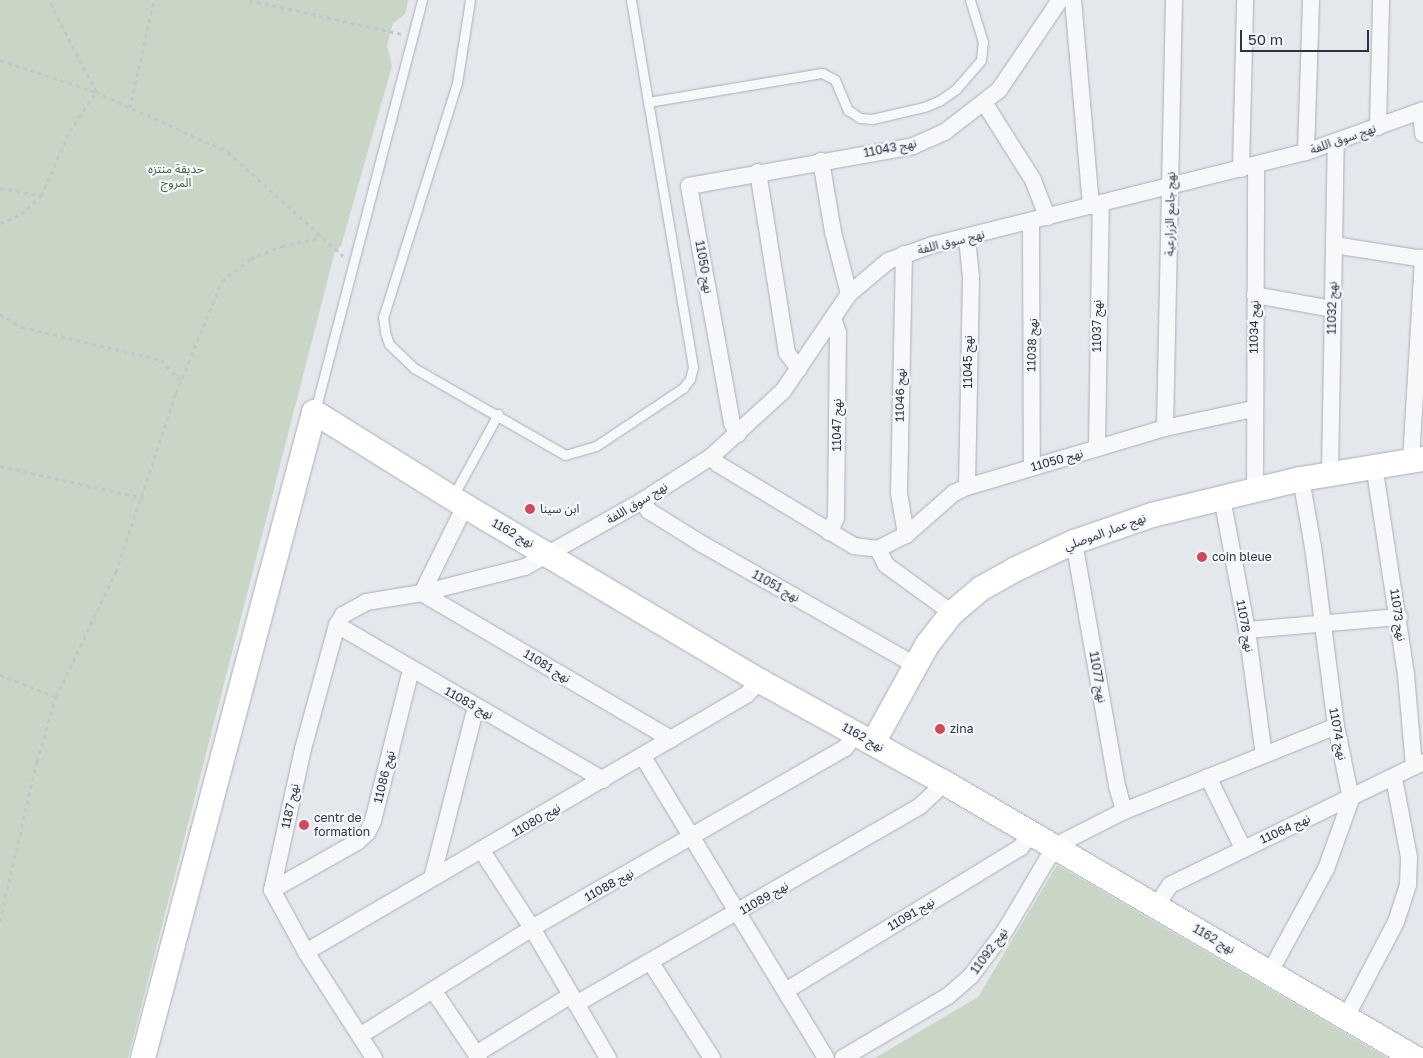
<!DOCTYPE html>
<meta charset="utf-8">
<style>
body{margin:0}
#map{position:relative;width:1423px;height:1058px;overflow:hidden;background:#e4e7ec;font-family:"Golos Text","Noto Sans Arabic",sans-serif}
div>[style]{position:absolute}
.green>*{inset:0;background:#c9d6c5}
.path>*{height:3px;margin-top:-1.5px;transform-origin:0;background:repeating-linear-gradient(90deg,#c2c5cb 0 4px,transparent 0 8px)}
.roads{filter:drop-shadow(0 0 1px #a9aeb7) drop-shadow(0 0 1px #a9aeb7)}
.lane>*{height:9px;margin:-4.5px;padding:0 4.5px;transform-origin:4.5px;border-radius:4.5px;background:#f7f8fa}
.street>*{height:16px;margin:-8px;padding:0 8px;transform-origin:8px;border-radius:8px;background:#f7f8fa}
.secondary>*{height:24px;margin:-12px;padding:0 12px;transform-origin:12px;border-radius:12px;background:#fff}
.dots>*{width:14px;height:14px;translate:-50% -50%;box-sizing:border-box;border:2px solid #f4f6f9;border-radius:50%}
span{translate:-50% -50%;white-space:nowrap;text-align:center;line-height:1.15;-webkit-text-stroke:4.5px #f4f6f9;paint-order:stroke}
.street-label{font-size:12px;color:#2b3445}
.park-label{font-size:12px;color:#3f6138}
.poi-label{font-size:12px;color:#2b3445}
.left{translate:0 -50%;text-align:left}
.scale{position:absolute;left:1240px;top:30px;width:129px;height:22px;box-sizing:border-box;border:2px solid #2b3445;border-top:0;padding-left:6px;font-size:15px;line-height:18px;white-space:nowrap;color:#2b3445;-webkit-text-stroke:4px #f4f6f9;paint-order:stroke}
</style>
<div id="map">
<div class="green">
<i style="clip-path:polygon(0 0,408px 0,405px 14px,393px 23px,387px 46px,392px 66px,341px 246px,335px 251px,128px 1058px,0 1058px)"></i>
<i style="clip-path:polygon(1057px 865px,1387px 1058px,875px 1058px,978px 997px)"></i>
</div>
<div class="path">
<i style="left:249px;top:0;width:157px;rotate:12.5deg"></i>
<i style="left:0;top:60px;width:101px;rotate:18.4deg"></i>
<i style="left:96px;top:92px;width:145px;rotate:24.4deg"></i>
<i style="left:228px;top:152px;width:155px;rotate:42.1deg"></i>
<i style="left:130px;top:108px;width:111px;rotate:-77.5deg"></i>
<i style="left:0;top:188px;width:42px;rotate:11deg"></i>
<i style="left:0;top:223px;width:23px;rotate:-23deg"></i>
<i style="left:21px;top:214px;width:27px;rotate:-42deg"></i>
<i style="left:41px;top:196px;width:71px;rotate:-66deg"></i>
<i style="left:70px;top:131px;width:47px;rotate:-56.3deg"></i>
<i style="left:96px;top:92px;width:103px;rotate:-117.1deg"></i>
<i style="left:0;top:314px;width:26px;rotate:31deg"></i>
<i style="left:22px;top:327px;width:143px;rotate:13.4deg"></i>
<i style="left:161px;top:360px;width:29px;rotate:46deg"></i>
<i style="left:0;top:466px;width:147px;rotate:12.6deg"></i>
<i style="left:0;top:675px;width:60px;rotate:21.4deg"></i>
<i style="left:0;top:921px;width:164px;rotate:-77deg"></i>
<i style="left:37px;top:761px;width:67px;rotate:-73.5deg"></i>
<i style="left:56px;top:697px;width:139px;rotate:-64.4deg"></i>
<i style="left:116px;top:572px;width:189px;rotate:-71.5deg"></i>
<i style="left:176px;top:393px;width:121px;rotate:-67.7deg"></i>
<i style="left:222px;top:281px;width:36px;rotate:-38deg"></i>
<i style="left:250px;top:259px;width:35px;rotate:-22deg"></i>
<i style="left:282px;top:246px;width:41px;rotate:-12.7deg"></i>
</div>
<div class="roads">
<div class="lane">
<i style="left:470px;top:0;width:84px;rotate:98.9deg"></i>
<i style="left:457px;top:83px;width:245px;rotate:107.5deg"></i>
<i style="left:383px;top:317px;width:15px;rotate:82deg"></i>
<i style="left:385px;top:332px;width:13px;rotate:72deg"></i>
<i style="left:389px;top:344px;width:35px;rotate:44deg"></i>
<i style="left:414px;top:368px;width:174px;rotate:29.9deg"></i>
<i style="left:565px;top:455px;width:32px;rotate:-16deg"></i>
<i style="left:596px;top:446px;width:105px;rotate:-33.7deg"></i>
<i style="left:683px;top:388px;width:11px;rotate:-52deg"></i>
<i style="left:690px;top:379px;width:12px;rotate:-76deg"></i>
<i style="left:693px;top:367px;width:269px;rotate:-99.6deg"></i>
<i style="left:648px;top:102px;width:176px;rotate:-9.5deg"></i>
<i style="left:822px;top:73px;width:15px;rotate:28deg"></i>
<i style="left:835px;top:80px;width:33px;rotate:67deg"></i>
<i style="left:848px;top:110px;width:14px;rotate:34deg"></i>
<i style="left:860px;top:118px;width:12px;rotate:5deg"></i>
<i style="left:872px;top:119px;width:53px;rotate:-13deg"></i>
<i style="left:924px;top:107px;width:16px;rotate:-22deg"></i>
<i style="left:939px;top:101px;width:21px;rotate:-35deg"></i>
<i style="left:956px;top:89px;width:38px;rotate:-49deg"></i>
<i style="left:981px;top:60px;width:18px;rotate:-84deg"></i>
<i style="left:983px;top:42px;width:44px;rotate:-107.2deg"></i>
<i style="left:631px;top:0;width:103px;rotate:80.5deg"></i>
<i style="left:315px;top:411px;width:425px;rotate:-75.4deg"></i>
<i style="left:452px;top:498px;width:96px;rotate:-61.3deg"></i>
</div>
<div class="street">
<i style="left:1073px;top:0;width:207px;rotate:85deg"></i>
<i style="left:985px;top:104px;width:90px;rotate:57.7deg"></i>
<i style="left:1033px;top:180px;width:40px;rotate:69deg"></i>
<i style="left:1421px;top:111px;width:23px;rotate:85deg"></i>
<i style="left:1378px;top:127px;width:127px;rotate:-88.6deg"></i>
<i style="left:1306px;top:152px;width:152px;rotate:-88.1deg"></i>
<i style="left:821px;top:161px;width:72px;rotate:80.4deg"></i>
<i style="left:833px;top:232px;width:64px;rotate:75.5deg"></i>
<i style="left:1241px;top:169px;width:169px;rotate:-88.6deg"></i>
<i style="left:758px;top:172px;width:183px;rotate:80.9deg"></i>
<i style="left:787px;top:353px;width:20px;rotate:53deg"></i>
<i style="left:1031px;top:223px;width:244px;rotate:89.8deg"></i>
<i style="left:1334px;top:245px;width:90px;rotate:8.9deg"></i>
<i style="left:904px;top:254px;width:239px;rotate:91.2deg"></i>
<i style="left:899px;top:493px;width:43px;rotate:80.5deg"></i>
<i style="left:1255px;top:295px;width:78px;rotate:10.3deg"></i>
<i style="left:1165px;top:428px;width:428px;rotate:-88.8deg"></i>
<i style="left:738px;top:434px;width:13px;rotate:-119deg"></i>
<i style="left:732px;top:423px;width:241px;rotate:-100.3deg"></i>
<i style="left:689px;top:186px;width:228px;rotate:-10.1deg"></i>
<i style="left:913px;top:146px;width:36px;rotate:-24deg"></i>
<i style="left:946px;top:131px;width:67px;rotate:-37.7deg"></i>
<i style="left:999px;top:90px;width:109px;rotate:-55.9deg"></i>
<i style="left:1097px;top:448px;width:244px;rotate:-89.1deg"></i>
<i style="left:712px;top:456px;width:10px;rotate:53deg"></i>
<i style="left:718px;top:464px;width:159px;rotate:31.1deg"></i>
<i style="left:854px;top:546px;width:24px;rotate:7deg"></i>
<i style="left:878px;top:549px;width:18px;rotate:63deg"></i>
<i style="left:886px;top:565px;width:82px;rotate:36deg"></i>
<i style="left:1411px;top:461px;width:204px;rotate:-86.6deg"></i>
<i style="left:1374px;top:465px;width:212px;rotate:81.3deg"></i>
<i style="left:1406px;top:675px;width:92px;rotate:85deg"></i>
<i style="left:1330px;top:473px;width:330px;rotate:-89deg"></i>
<i style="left:967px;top:487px;width:210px;rotate:-88.9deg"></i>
<i style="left:971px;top:277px;width:39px;rotate:-96deg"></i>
<i style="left:1255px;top:489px;width:324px;rotate:-89.8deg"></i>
<i style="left:1222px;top:498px;width:134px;rotate:79.3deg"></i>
<i style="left:1247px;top:630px;width:126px;rotate:82.3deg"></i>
<i style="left:642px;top:501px;width:12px;rotate:55deg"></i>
<i style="left:649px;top:511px;width:62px;rotate:31.9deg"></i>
<i style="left:702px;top:544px;width:245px;rotate:29.6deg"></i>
<i style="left:465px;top:506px;width:97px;rotate:116.3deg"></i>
<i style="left:422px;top:593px;width:289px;rotate:30.4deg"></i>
<i style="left:829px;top:532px;width:16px;rotate:-63deg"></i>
<i style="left:836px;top:518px;width:185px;rotate:-89.4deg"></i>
<i style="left:838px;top:333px;width:16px;rotate:-108deg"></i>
<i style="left:1074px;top:542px;width:248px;rotate:80deg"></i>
<i style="left:1117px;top:786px;width:26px;rotate:74deg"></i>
<i style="left:878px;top:549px;width:31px;rotate:-27deg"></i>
<i style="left:906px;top:535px;width:64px;rotate:-41.2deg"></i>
<i style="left:954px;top:493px;width:14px;rotate:-25deg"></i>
<i style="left:967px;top:487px;width:207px;rotate:-16.6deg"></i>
<i style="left:1165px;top:428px;width:90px;rotate:-12.2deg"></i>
<i style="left:337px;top:625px;width:308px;rotate:30.2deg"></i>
<i style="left:1247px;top:630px;width:153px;rotate:-4.9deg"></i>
<i style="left:643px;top:757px;width:352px;rotate:58.7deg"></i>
<i style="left:1208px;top:777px;width:79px;rotate:63.8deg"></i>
<i style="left:482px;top:851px;width:92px;rotate:57deg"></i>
<i style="left:532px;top:928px;width:151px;rotate:59.7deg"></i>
<i style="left:432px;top:878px;width:177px;rotate:-75.6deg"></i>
<i style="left:272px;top:890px;width:98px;rotate:-29.5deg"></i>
<i style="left:357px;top:842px;width:13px;rotate:-42deg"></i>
<i style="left:367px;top:833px;width:13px;rotate:-63deg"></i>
<i style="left:373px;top:821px;width:156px;rotate:-75.9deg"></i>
<i style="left:1156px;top:906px;width:25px;rotate:-56deg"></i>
<i style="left:1170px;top:885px;width:281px;rotate:-25.9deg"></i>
<i style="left:306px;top:952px;width:510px;rotate:-30.29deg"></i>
<i style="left:746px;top:695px;width:20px;rotate:-45deg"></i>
<i style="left:651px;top:963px;width:113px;rotate:57.3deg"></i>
<i style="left:1270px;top:972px;width:117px;rotate:-61.5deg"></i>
<i style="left:1326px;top:869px;width:74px;rotate:-70.3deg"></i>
<i style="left:1351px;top:799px;width:75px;rotate:-101.6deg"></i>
<i style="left:1336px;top:726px;width:180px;rotate:-97.3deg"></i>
<i style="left:1313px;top:547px;width:69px;rotate:-100deg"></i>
<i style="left:433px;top:990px;width:82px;rotate:55.9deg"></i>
<i style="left:787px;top:990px;width:273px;rotate:-31.4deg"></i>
<i style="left:1020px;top:848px;width:18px;rotate:-52deg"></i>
<i style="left:576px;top:1004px;width:397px;rotate:-29.9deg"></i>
<i style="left:920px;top:806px;width:34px;rotate:-43deg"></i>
<i style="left:1346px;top:1017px;width:107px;rotate:-62.2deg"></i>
<i style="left:1396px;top:922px;width:39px;rotate:-72deg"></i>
<i style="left:1408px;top:885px;width:28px;rotate:-88deg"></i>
<i style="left:1409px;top:857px;width:80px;rotate:-100.8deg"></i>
<i style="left:361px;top:1035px;width:202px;rotate:-32deg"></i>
<i style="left:532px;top:928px;width:361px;rotate:-29.9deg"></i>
<i style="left:845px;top:748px;width:18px;rotate:-52deg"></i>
<i style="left:476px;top:1054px;width:112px;rotate:-31.8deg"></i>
<i style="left:374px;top:1058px;width:126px;rotate:-122.7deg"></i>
<i style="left:306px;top:952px;width:71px;rotate:-118.7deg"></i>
<i style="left:272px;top:890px;width:144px;rotate:-77.6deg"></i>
<i style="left:303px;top:749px;width:129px;rotate:-74.7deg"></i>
<i style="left:337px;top:625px;width:12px;rotate:-59deg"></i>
<i style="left:343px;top:615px;width:26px;rotate:-29deg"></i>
<i style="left:366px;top:602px;width:57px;rotate:-9.1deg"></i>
<i style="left:422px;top:593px;width:106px;rotate:-14.2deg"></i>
<i style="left:525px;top:567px;width:134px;rotate:-29.4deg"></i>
<i style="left:642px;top:501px;width:83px;rotate:-32.7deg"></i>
<i style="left:712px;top:456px;width:96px;rotate:-42.5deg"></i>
<i style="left:783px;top:391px;width:117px;rotate:-55.8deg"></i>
<i style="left:849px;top:294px;width:51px;rotate:-40.2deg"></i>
<i style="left:888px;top:261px;width:47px;rotate:-20deg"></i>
<i style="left:932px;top:245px;width:385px;rotate:-14deg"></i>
<i style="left:1306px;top:152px;width:124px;rotate:-19.7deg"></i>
<i style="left:843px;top:1058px;width:122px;rotate:-30.6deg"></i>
<i style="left:948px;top:996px;width:30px;rotate:-41deg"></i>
<i style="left:971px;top:976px;width:59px;rotate:-53.3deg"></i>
<i style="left:1006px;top:929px;width:96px;rotate:-59.4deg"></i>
<i style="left:1055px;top:846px;width:77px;rotate:-26.9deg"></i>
<i style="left:1124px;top:811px;width:228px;rotate:-21.8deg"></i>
</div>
<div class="secondary">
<i style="left:873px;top:743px;width:112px;rotate:-61.1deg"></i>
<i style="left:927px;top:645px;width:41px;rotate:-52deg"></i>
<i style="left:952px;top:613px;width:39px;rotate:-40deg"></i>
<i style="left:982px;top:588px;width:39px;rotate:-29deg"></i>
<i style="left:1016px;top:569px;width:64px;rotate:-25deg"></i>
<i style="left:1074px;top:542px;width:83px;rotate:-19.1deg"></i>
<i style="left:1152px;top:515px;width:153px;rotate:-13.6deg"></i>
<i style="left:1301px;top:479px;width:124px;rotate:-9.3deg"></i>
<i style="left:143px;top:1058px;width:668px;rotate:-75.17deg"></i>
<i style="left:314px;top:412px;width:178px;rotate:31.9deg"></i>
<i style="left:465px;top:506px;width:343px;rotate:30.7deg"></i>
<i style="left:760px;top:681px;width:211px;rotate:28.9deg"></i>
<i style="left:945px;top:783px;width:545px;rotate:30.33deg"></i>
</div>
</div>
<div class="dots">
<i style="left:530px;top:509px;background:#d1495b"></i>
<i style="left:1202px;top:557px;background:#d1495b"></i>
<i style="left:940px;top:729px;background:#d1495b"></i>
<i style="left:304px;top:825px;background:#d1495b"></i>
</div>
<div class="street-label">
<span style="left:1343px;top:139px;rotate:-19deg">نهج سوق اللفة</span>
<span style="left:890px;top:148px;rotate:-11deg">نهج 11043</span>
<span style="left:1170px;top:214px;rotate:-89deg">نهج جامع الزرارعية</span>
<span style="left:951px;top:242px;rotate:-14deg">نهج سوق اللفة</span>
<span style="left:704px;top:267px;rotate:80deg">نهج 11050</span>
<span style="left:1332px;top:308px;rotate:-89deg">نهج 11032</span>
<span style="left:1097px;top:326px;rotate:-90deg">نهج 11037</span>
<span style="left:1254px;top:327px;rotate:-89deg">نهج 11034</span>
<span style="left:1032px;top:345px;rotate:-88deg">نهج 11038</span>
<span style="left:968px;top:362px;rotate:-90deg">نهج 11045</span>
<span style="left:900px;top:395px;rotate:-89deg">نهج 11046</span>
<span style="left:837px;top:425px;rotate:-90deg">نهج 11047</span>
<span style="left:1057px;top:460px;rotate:-16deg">نهج 11050</span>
<span style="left:637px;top:503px;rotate:-31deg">نهج سوق اللفة</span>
<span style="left:1105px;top:532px;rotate:-20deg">نهج عمار الموصلي</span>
<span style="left:513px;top:533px;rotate:29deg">نهج 1162</span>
<span style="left:776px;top:586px;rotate:29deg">نهج 11051</span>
<span style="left:1398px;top:615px;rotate:82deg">نهج 11073</span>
<span style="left:1245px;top:626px;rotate:80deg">نهج 11078</span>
<span style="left:547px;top:666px;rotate:31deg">نهج 11081</span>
<span style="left:1098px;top:677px;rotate:80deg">نهج 11077</span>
<span style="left:469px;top:703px;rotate:29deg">نهج 11083</span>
<span style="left:1338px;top:734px;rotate:80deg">نهج 11074</span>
<span style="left:863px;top:737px;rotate:29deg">نهج 1162</span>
<span style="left:384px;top:777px;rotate:-76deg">نهج 11086</span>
<span style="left:290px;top:806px;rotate:-78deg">نهج 1187</span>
<span style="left:536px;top:820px;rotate:-30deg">نهج 11080</span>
<span style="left:1285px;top:829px;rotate:-25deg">نهج 11064</span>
<span style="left:609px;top:885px;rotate:-29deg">نهج 11088</span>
<span style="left:764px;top:898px;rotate:-30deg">نهج 11089</span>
<span style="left:911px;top:914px;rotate:-31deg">نهج 11091</span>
<span style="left:1214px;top:939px;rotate:30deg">نهج 1162</span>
<span style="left:989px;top:951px;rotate:-54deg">نهج 11092</span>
</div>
<div class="park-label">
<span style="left:176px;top:176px">حديقة منتزه<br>المروج</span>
</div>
<div class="poi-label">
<span class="left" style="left:540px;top:509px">ابن سينا</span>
<span class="left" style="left:1212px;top:557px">coin bleue</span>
<span class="left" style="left:950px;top:729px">zina</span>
<span class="left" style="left:314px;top:825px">centr de<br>formation</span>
</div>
<div class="scale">50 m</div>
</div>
